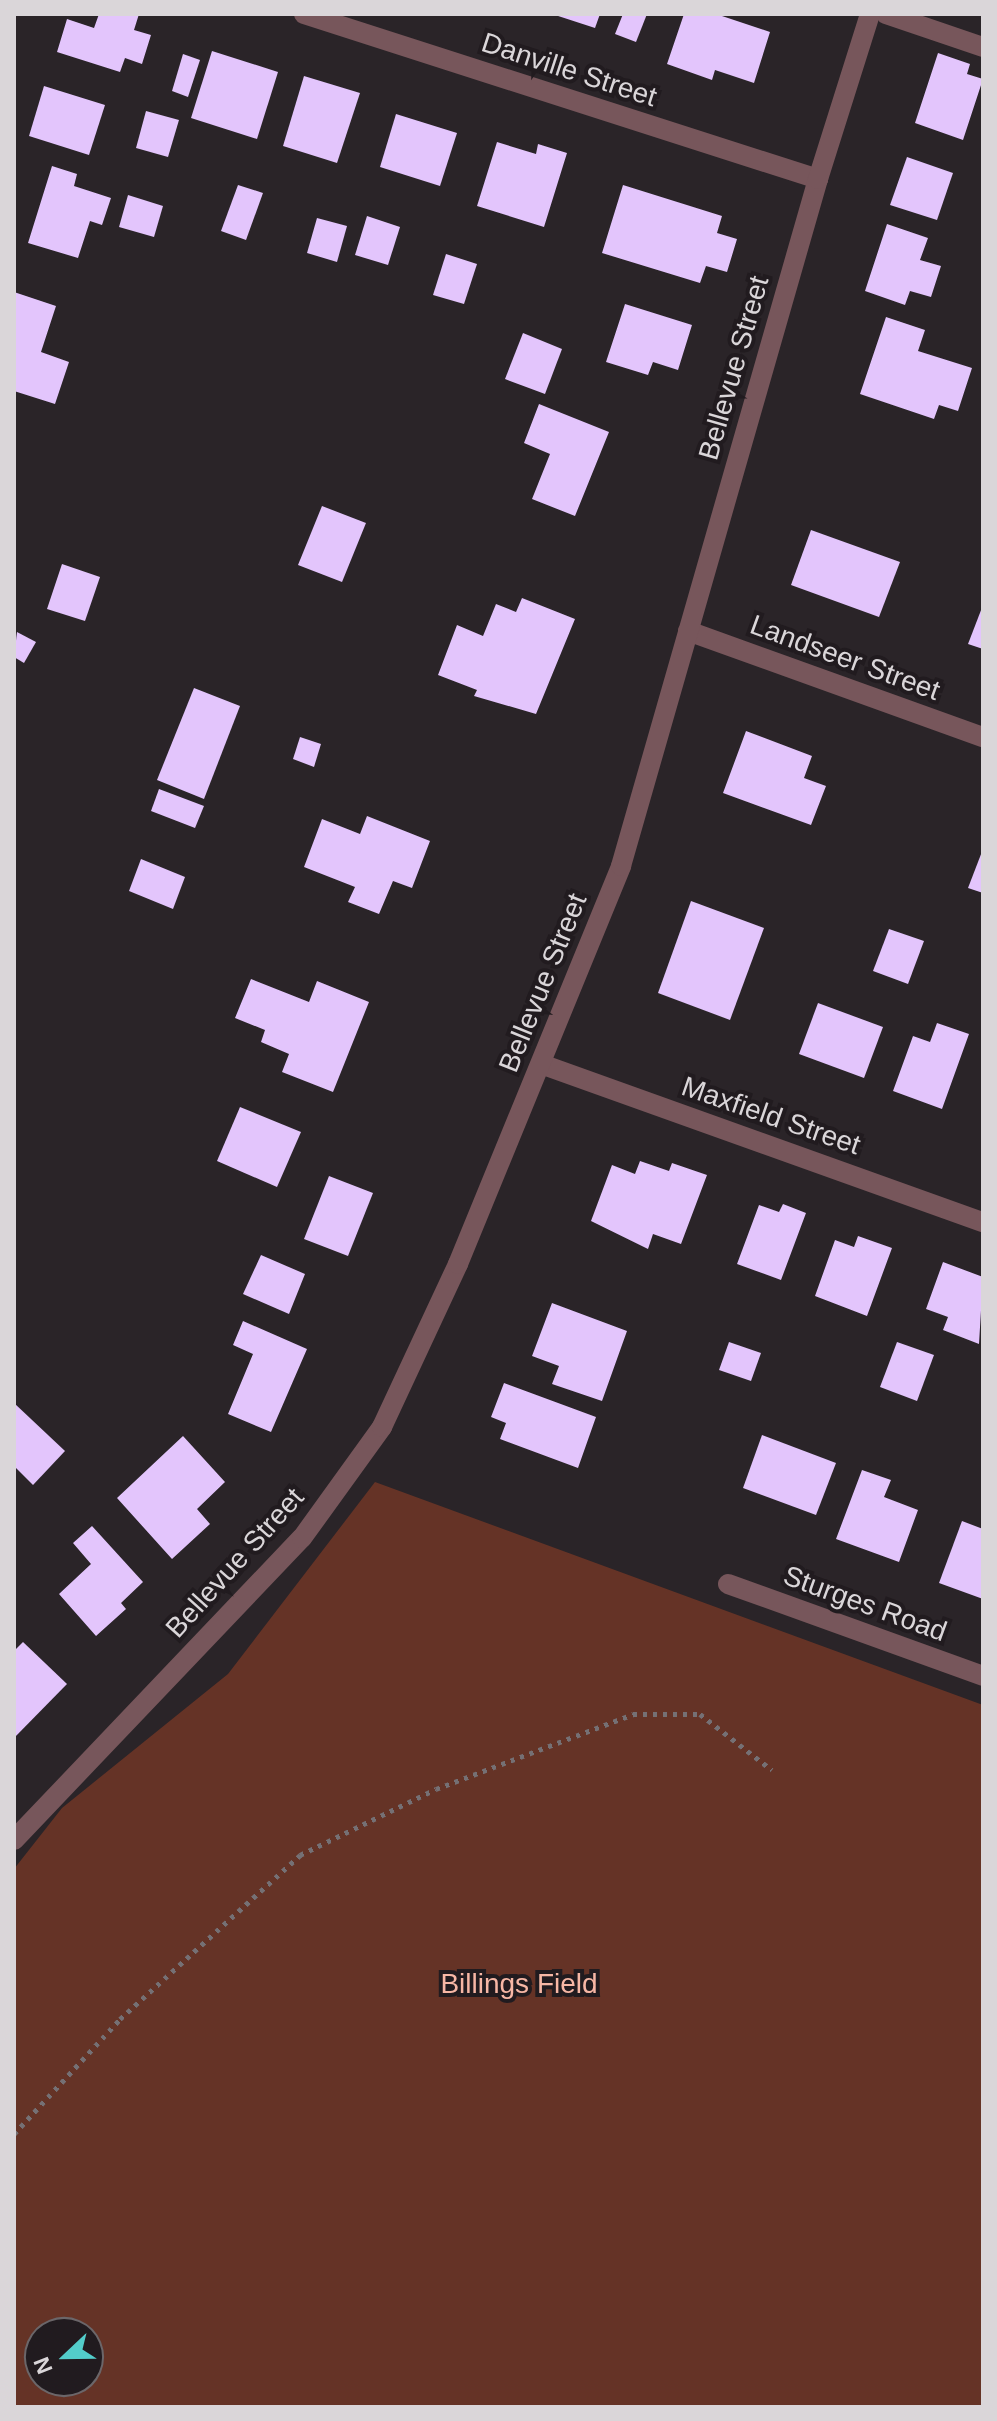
<!DOCTYPE html>
<style>
body{margin:0}
#map{position:relative;width:997px;height:2421px;overflow:hidden;background:#2a2428;font-family:Arial,sans-serif}
div>[style]{position:absolute}
.green>*{inset:0;background:#653326}
.building>*{inset:0;background:#e3c5fc}
.path>*{height:5px;margin-top:-2.5px;transform-origin:0;background:repeating-linear-gradient(90deg,#757074 0 4px,transparent 0 10px)}
.street>*{height:20px;margin:-10px;padding:0 10px;transform-origin:10px;border-radius:10px;background:#77565b}
span{translate:-50% -50%;white-space:nowrap;text-align:center;line-height:1.15;-webkit-text-stroke:8px #211b1f;paint-order:stroke}
.street-label{font-size:28px;color:#dad6d9}
.park-label{font-size:28px;color:#f7b7a5}
.frame{position:absolute;inset:0;border:16px solid #dad6d9;pointer-events:none}
.north{position:absolute;left:24px;top:2317px;width:80px;height:80px;box-sizing:border-box;background:#211b1f;border:2px solid #6b6669;border-radius:50%;rotate:248deg;font-size:22px;font-weight:700;line-height:32px;text-align:center;color:#dad6d9}
.north::after{content:'';display:block;margin:auto;width:28px;height:36px;background:#53cdca;clip-path:polygon(50% 0,100% 100%,50% 72%,0 100%)}
</style>
<div id="map">
<div class="green">
<i style="clip-path:polygon(evenodd,375px 1482px,983px 1705px,983px 2407px,14px 2407px,14px 1869px,62px 1808px,228px 1674px,375px 1482px,88px 2333px,88px 2381px,40px 2381px,40px 2333px,88px 2333px)"></i>
</div>
<div class="building">
<i style="clip-path:polygon(99px 14px,139px 14px,134px 30px,151px 35px,142px 64px,125px 58px,120px 72px,57px 52px,67px 19px,94px 28px)"></i>
<i style="clip-path:polygon(552px 14px,600px 14px,595px 28px)"></i>
<i style="clip-path:polygon(623px 14px,647px 14px,636px 42px,615px 34px)"></i>
<i style="clip-path:polygon(684px 14px,716px 14px,770px 32px,754px 83px,715px 70px,712px 80px,667px 64px)"></i>
<i style="clip-path:polygon(212px 51px,278px 72px,257px 139px,191px 118px)"></i>
<i style="clip-path:polygon(938px 53px,970px 64px,967px 74px,983px 79px,963px 140px,915px 123px)"></i>
<i style="clip-path:polygon(183px 54px,200px 60px,188px 97px,172px 91px)"></i>
<i style="clip-path:polygon(304px 76px,360px 93px,337px 163px,283px 146px)"></i>
<i style="clip-path:polygon(44px 86px,105px 105px,89px 155px,29px 136px)"></i>
<i style="clip-path:polygon(146px 111px,179px 120px,168px 157px,136px 148px)"></i>
<i style="clip-path:polygon(396px 114px,457px 133px,440px 186px,380px 167px)"></i>
<i style="clip-path:polygon(497px 142px,536px 154px,538px 144px,567px 153px,544px 227px,477px 206px)"></i>
<i style="clip-path:polygon(907px 157px,953px 173px,937px 220px,890px 205px)"></i>
<i style="clip-path:polygon(52px 166px,77px 174px,74px 186px,111px 198px,102px 225px,90px 221px,78px 258px,28px 243px)"></i>
<i style="clip-path:polygon(238px 185px,263px 193px,246px 240px,221px 231px)"></i>
<i style="clip-path:polygon(623px 185px,722px 216px,717px 233px,737px 239px,727px 272px,706px 266px,700px 283px,602px 253px)"></i>
<i style="clip-path:polygon(128px 195px,163px 206px,154px 237px,119px 227px)"></i>
<i style="clip-path:polygon(367px 216px,400px 227px,388px 265px,355px 255px)"></i>
<i style="clip-path:polygon(317px 218px,347px 226px,337px 262px,307px 253px)"></i>
<i style="clip-path:polygon(887px 224px,928px 238px,920px 260px,941px 266px,931px 297px,910px 291px,905px 305px,865px 291px)"></i>
<i style="clip-path:polygon(446px 254px,477px 264px,464px 304px,433px 295px)"></i>
<i style="clip-path:polygon(14px 292px,56px 306px,41px 352px,69px 362px,55px 404px,14px 391px)"></i>
<i style="clip-path:polygon(625px 304px,692px 325px,678px 370px,653px 362px,648px 375px,606px 362px)"></i>
<i style="clip-path:polygon(886px 317px,925px 330px,918px 351px,972px 368px,958px 411px,939px 405px,934px 419px,860px 394px)"></i>
<i style="clip-path:polygon(523px 333px,562px 349px,545px 394px,505px 379px)"></i>
<i style="clip-path:polygon(539px 404px,609px 432px,575px 516px,532px 499px,550px 454px,524px 443px)"></i>
<i style="clip-path:polygon(322px 506px,366px 523px,342px 582px,298px 565px)"></i>
<i style="clip-path:polygon(811px 530px,900px 562px,879px 617px,791px 585px)"></i>
<i style="clip-path:polygon(62px 564px,100px 577px,85px 621px,47px 609px)"></i>
<i style="clip-path:polygon(522px 598px,575px 619px,536px 714px,474px 696px,477px 690px,438px 675px,457px 625px,483px 636px,496px 604px,516px 612px)"></i>
<i style="clip-path:polygon(983px 605px,983px 649px,968px 644px)"></i>
<i style="clip-path:polygon(17px 632px,36px 642px,24px 663px,14px 657px)"></i>
<i style="clip-path:polygon(194px 688px,240px 706px,204px 799px,157px 780px)"></i>
<i style="clip-path:polygon(746px 731px,812px 756px,804px 778px,826px 786px,811px 825px,723px 793px)"></i>
<i style="clip-path:polygon(300px 737px,321px 744px,314px 767px,293px 759px)"></i>
<i style="clip-path:polygon(159px 789px,204px 806px,195px 828px,151px 811px)"></i>
<i style="clip-path:polygon(367px 816px,430px 841px,412px 888px,393px 881px,379px 914px,348px 902px,355px 887px,304px 867px,322px 819px,360px 834px)"></i>
<i style="clip-path:polygon(983px 849px,983px 893px,968px 888px)"></i>
<i style="clip-path:polygon(141px 859px,185px 877px,173px 909px,129px 891px)"></i>
<i style="clip-path:polygon(691px 901px,764px 928px,730px 1020px,658px 993px)"></i>
<i style="clip-path:polygon(889px 929px,924px 941px,908px 984px,873px 971px)"></i>
<i style="clip-path:polygon(251px 979px,309px 1002px,317px 981px,369px 1002px,333px 1092px,282px 1072px,289px 1054px,261px 1042px,265px 1030px,235px 1018px)"></i>
<i style="clip-path:polygon(818px 1003px,883px 1027px,864px 1078px,799px 1054px)"></i>
<i style="clip-path:polygon(937px 1023px,969px 1034px,942px 1109px,893px 1091px,913px 1036px,930px 1042px)"></i>
<i style="clip-path:polygon(240px 1107px,301px 1132px,277px 1187px,217px 1161px)"></i>
<i style="clip-path:polygon(640px 1161px,669px 1171px,672px 1163px,707px 1175px,681px 1244px,653px 1234px,648px 1249px,591px 1221px,612px 1165px,635px 1174px)"></i>
<i style="clip-path:polygon(329px 1176px,373px 1193px,348px 1256px,304px 1239px)"></i>
<i style="clip-path:polygon(783px 1204px,806px 1213px,781px 1280px,737px 1264px,759px 1205px,779px 1212px)"></i>
<i style="clip-path:polygon(858px 1236px,892px 1248px,867px 1316px,815px 1296px,835px 1240px,854px 1247px)"></i>
<i style="clip-path:polygon(261px 1255px,305px 1274px,289px 1314px,243px 1294px)"></i>
<i style="clip-path:polygon(943px 1262px,983px 1277px,979px 1344px,943px 1330px,948px 1317px,926px 1309px)"></i>
<i style="clip-path:polygon(552px 1303px,627px 1331px,602px 1401px,552px 1384px,559px 1366px,532px 1356px)"></i>
<i style="clip-path:polygon(243px 1321px,307px 1349px,271px 1432px,228px 1414px,253px 1354px,233px 1345px)"></i>
<i style="clip-path:polygon(729px 1342px,761px 1353px,751px 1381px,719px 1370px)"></i>
<i style="clip-path:polygon(897px 1342px,934px 1355px,917px 1401px,880px 1387px)"></i>
<i style="clip-path:polygon(504px 1383px,596px 1417px,578px 1468px,500px 1439px,506px 1423px,491px 1417px)"></i>
<i style="clip-path:polygon(14px 1403px,65px 1451px,33px 1485px,14px 1466px)"></i>
<i style="clip-path:polygon(762px 1435px,836px 1463px,816px 1515px,743px 1488px)"></i>
<i style="clip-path:polygon(183px 1436px,225px 1482px,197px 1509px,210px 1524px,172px 1559px,117px 1498px)"></i>
<i style="clip-path:polygon(862px 1470px,891px 1480px,884px 1497px,918px 1510px,899px 1562px,836px 1539px)"></i>
<i style="clip-path:polygon(962px 1521px,983px 1529px,983px 1599px,939px 1583px)"></i>
<i style="clip-path:polygon(92px 1526px,143px 1582px,121px 1603px,126px 1609px,96px 1636px,59px 1594px,91px 1564px,73px 1543px)"></i>
<i style="clip-path:polygon(23px 1642px,67px 1684px,14px 1738px,14px 1651px)"></i>
</div>
<div class="path">
<i style="left:14px;top:2134px;width:156px;rotate:-47.3deg"></i>
<i style="left:120px;top:2019px;width:244px;rotate:-42.3deg"></i>
<i style="left:300px;top:1855px;width:151px;rotate:-25.9deg"></i>
<i style="left:436px;top:1789px;width:211px;rotate:-20.8deg"></i>
<i style="left:633px;top:1714px;width:67px"></i>
<i style="left:700px;top:1714px;width:91px;rotate:37.9deg"></i>
</div>
<div class="street">
<i style="left:304px;top:14px;width:540px;rotate:17.8deg"></i>
<i style="left:886px;top:14px;width:102px;rotate:18.8deg"></i>
<i style="left:688px;top:631px;width:313px;rotate:19.8deg"></i>
<i style="left:541px;top:1064px;width:469px;rotate:19.7deg"></i>
<i style="left:728px;top:1584px;width:271px;rotate:19.8deg"></i>
<i style="left:14px;top:1840px;width:417px;rotate:-46.4deg"></i>
<i style="left:302px;top:1538px;width:137px;rotate:-54.2deg"></i>
<i style="left:382px;top:1427px;width:180px;rotate:-65deg"></i>
<i style="left:458px;top:1264px;width:430px;rotate:-67.7deg"></i>
<i style="left:621px;top:866px;width:715px;rotate:-74deg"></i>
<i style="left:818px;top:179px;width:173px;rotate:-72.5deg"></i>
</div>
<div class="street-label">
<span style="left:569px;top:70px;rotate:18deg">Danville Street</span>
<span style="left:734px;top:368px;rotate:-74deg">Bellevue Street</span>
<span style="left:845px;top:658px;rotate:20deg">Landseer Street</span>
<span style="left:543px;top:983px;rotate:-68deg">Bellevue Street</span>
<span style="left:771px;top:1116px;rotate:19deg">Maxfield Street</span>
<span style="left:235px;top:1563px;rotate:-48deg">Bellevue Street</span>
<span style="left:865px;top:1604px;rotate:20deg">Sturges Road</span>
</div>
<div class="park-label">
<span style="left:519px;top:1984px">Billings Field</span>
</div>
<div class="frame"></div>
<div class="north">N</div>
</div>
